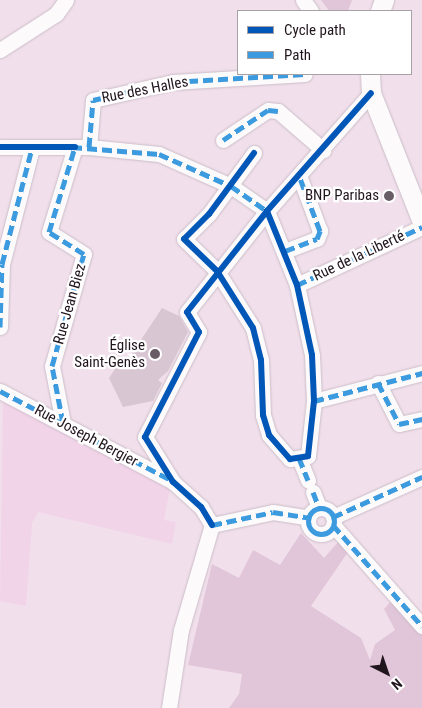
<!DOCTYPE html>
<meta charset="utf-8">
<style>
body{margin:0}
#map{position:relative;width:422px;height:708px;overflow:hidden;background:#f1e0ec;font-family:"Roboto Condensed",sans-serif}
div>[style]{position:absolute}
.built>*{inset:0;background:#f2d4e9}
.green>*{inset:0;background:#e1c5d9}
.building>*{inset:0;background:#d8c6d3}
.roads{filter:drop-shadow(0 0 1px #cbbdc7) drop-shadow(0 0 1px #cbbdc7)}
.minor>*{height:15px;margin:-7.5px;padding:0 7.5px;transform-origin:7.5px;border-radius:7.5px;background:#fdfafc}
.minor>.ring{margin:-7.5px;padding:0;box-sizing:content-box;background:none;border:15px solid #fdfafc;border-radius:50%}
.major>*{height:19px;margin:-9.5px;padding:0 9.5px;transform-origin:9.5px;border-radius:9.5px;background:#fdfafc}
.quiet>*{height:5px;margin-top:-2.5px;transform-origin:0;background:repeating-linear-gradient(90deg,#3c9adf 0 10px,transparent 0 15px)}
.quiet>.ring{margin:-2.5px;padding:0;box-sizing:content-box;background:none;border:5px solid #3c9adf;border-radius:50%}
.cycleway>*{height:6px;margin:-3px;padding:0 3px;transform-origin:3px;border-radius:3px;background:#0057b8}
.dots>*{width:14px;height:14px;translate:-50% -50%;box-sizing:border-box;border:2px solid #fff;border-radius:50%}
span{translate:-50% -50%;white-space:nowrap;text-align:center;line-height:1.15;-webkit-text-stroke:4.5px #fff;paint-order:stroke}
.street-label{font-size:15px;color:#21151d}
.poi-label{font-size:15px;color:#21151d}
.right{translate:-100% -50%;text-align:right}
.legend{position:absolute;left:237px;top:10px;width:175px;height:65px;box-sizing:border-box;background:#fff;border:1px solid #a6a1a5;margin:0;padding:6px 9px;list-style:none;font-size:15px;color:#21151d}
.legend li{display:flex;align-items:center;gap:10px;height:25px}
.legend b{width:25px;border:1px solid #a6a1a5}
.north{position:absolute;left:362px;top:648px;width:50px;height:50px;-webkit-text-stroke:4px #fff;paint-order:stroke;rotate:139deg;font-size:14px;font-weight:700;line-height:20px;text-align:center;color:#21151d}
.north::after{content:'';display:block;margin:auto;width:18px;height:22px;background:#21151d;clip-path:polygon(50% 0,100% 100%,50% 72%,0 100%)}
</style>
<div id="map">
<div class="built">
<i style="clip-path:polygon(3px 399px,170px 488px,164px 520px,176px 522px,172px 544px,38px 512px,32px 524px,26px 606px,0 601px)"></i>
</div>
<div class="green">
<i style="clip-path:polygon(321px 0,352px 0,348px 11px,329px 11px)"></i>
<i style="clip-path:polygon(301px 533px,324px 558px,339px 541px,350px 549px,311px 606px,361px 638px,370px 660px,375px 644px,395px 630px,384px 609px,392px 600px,422px 634px,422px 708px,229px 708px,239px 694px,242px 674px,188px 665px,212px 564px,239px 578px,253px 550px,280px 565px)"></i>
</div>
<div class="building">
<i style="clip-path:polygon(162px 308px,179px 316px,188px 332px,168px 371px,158px 380px,162px 383px,153px 401px,123px 407px,109px 378px,122px 358px,127px 361px)"></i>
</div>
<div class="roads">
<div class="minor">
<i style="left:303px;top:0;width:14px;rotate:54deg"></i>
<i style="left:0;top:50px;width:67px;rotate:-32.7deg"></i>
<i style="left:56px;top:14px;width:17px;rotate:-54deg"></i>
<i style="left:223px;top:140px;width:54px;rotate:-33.7deg"></i>
<i style="left:268px;top:110px;width:10px;rotate:6deg"></i>
<i style="left:278px;top:111px;width:60px;rotate:40.9deg"></i>
<i style="left:0;top:147px;width:89px"></i>
<i style="left:89px;top:147px;width:70px;rotate:5.7deg"></i>
<i style="left:159px;top:154px;width:79px;rotate:24deg"></i>
<i style="left:231px;top:186px;width:44px;rotate:34.8deg"></i>
<i style="left:89px;top:147px;width:47px;rotate:-85.1deg"></i>
<i style="left:93px;top:100px;width:82px;rotate:-12.7deg"></i>
<i style="left:173px;top:82px;width:132px;rotate:-3.5deg"></i>
<i style="left:254px;top:153px;width:76px;rotate:126.4deg"></i>
<i style="left:209px;top:214px;width:35px;rotate:135deg"></i>
<i style="left:184px;top:239px;width:46px;rotate:44.1deg"></i>
<i style="left:217px;top:271px;width:67px;rotate:57.7deg"></i>
<i style="left:253px;top:328px;width:33px;rotate:76deg"></i>
<i style="left:261px;top:360px;width:55px;rotate:87.9deg"></i>
<i style="left:263px;top:415px;width:21px;rotate:73deg"></i>
<i style="left:269px;top:435px;width:32px;rotate:49deg"></i>
<i style="left:290px;top:459px;width:18px;rotate:-9deg"></i>
<i style="left:308px;top:456px;width:55px;rotate:-83.8deg"></i>
<i style="left:314px;top:401px;width:46px;rotate:-92.5deg"></i>
<i style="left:312px;top:355px;width:72px;rotate:-102.1deg"></i>
<i style="left:297px;top:285px;width:80px;rotate:-112.1deg"></i>
<i style="left:285px;top:251px;width:34px;rotate:-21deg"></i>
<i style="left:317px;top:239px;width:9px;rotate:-69deg"></i>
<i style="left:320px;top:231px;width:57px;rotate:-110.7deg"></i>
<i style="left:297px;top:285px;width:138px;rotate:-24.9deg"></i>
<i style="left:0;top:327px;width:63px;rotate:-88.2deg"></i>
<i style="left:2px;top:264px;width:120px;rotate:-75.5deg"></i>
<i style="left:378px;top:383px;width:46px;rotate:62.9deg"></i>
<i style="left:399px;top:424px;width:24px;rotate:-12deg"></i>
<i style="left:0;top:391px;width:195px;rotate:27.7deg"></i>
<i style="left:173px;top:482px;width:38px;rotate:42deg"></i>
<i style="left:201px;top:507px;width:21px;rotate:59deg"></i>
<i style="left:314px;top:401px;width:112px;rotate:-14.5deg"></i>
<i style="left:63px;top:423px;width:58px;rotate:-100.9deg"></i>
<i style="left:52px;top:366px;width:116px;rotate:-74.1deg"></i>
<i style="left:84px;top:254px;width:41px;rotate:-147.8deg"></i>
<i style="left:49px;top:232px;width:89px;rotate:-73deg"></i>
<i style="left:299px;top:458px;width:24px;rotate:68deg"></i>
<i style="left:173px;top:482px;width:53px;rotate:-121.9deg"></i>
<i style="left:145px;top:437px;width:118px;rotate:-62.8deg"></i>
<i style="left:199px;top:332px;width:23px;rotate:-121deg"></i>
<i style="left:187px;top:312px;width:129px;rotate:-51.6deg"></i>
<i style="left:267px;top:211px;width:157px;rotate:-48.6deg"></i>
<i style="left:313px;top:492px;width:17px;rotate:69deg"></i>
<i class="ring" style="left:308px;top:508px;width:11px;height:11px"></i>
<i style="left:333px;top:517px;width:98px;rotate:-24.2deg"></i>
<i style="left:212px;top:525px;width:62px;rotate:-12deg"></i>
<i style="left:273px;top:512px;width:36px;rotate:9deg"></i>
<i style="left:333px;top:525px;width:135px;rotate:48.6deg"></i>
<i style="left:169px;top:708px;width:79px;rotate:-81.3deg"></i>
<i style="left:181px;top:630px;width:109px;rotate:-73.6deg"></i>
</div>
<div class="major">
<i style="left:380px;top:11px;width:12px;rotate:-70deg"></i>
<i style="left:370px;top:74px;width:19px;rotate:87deg"></i>
<i style="left:371px;top:93px;width:139px;rotate:68.4deg"></i>
</div>
</div>
<div class="quiet">
<i style="left:223px;top:140px;width:54px;rotate:-33.7deg"></i>
<i style="left:268px;top:110px;width:10px;rotate:6deg"></i>
<i style="left:72px;top:147px;width:87px;rotate:4.6deg"></i>
<i style="left:159px;top:154px;width:79px;rotate:24deg"></i>
<i style="left:231px;top:186px;width:44px;rotate:34.8deg"></i>
<i style="left:89px;top:147px;width:47px;rotate:-85.1deg"></i>
<i style="left:93px;top:100px;width:82px;rotate:-12.7deg"></i>
<i style="left:173px;top:82px;width:132px;rotate:-3.5deg"></i>
<i style="left:285px;top:251px;width:34px;rotate:-21deg"></i>
<i style="left:317px;top:239px;width:9px;rotate:-69deg"></i>
<i style="left:320px;top:231px;width:57px;rotate:-110.7deg"></i>
<i style="left:297px;top:285px;width:138px;rotate:-24.9deg"></i>
<i style="left:0;top:327px;width:63px;rotate:-88.2deg"></i>
<i style="left:2px;top:264px;width:120px;rotate:-75.5deg"></i>
<i style="left:378px;top:383px;width:46px;rotate:62.9deg"></i>
<i style="left:399px;top:424px;width:24px;rotate:-12deg"></i>
<i style="left:0;top:391px;width:193px;rotate:27.5deg"></i>
<i style="left:314px;top:401px;width:112px;rotate:-14.5deg"></i>
<i style="left:63px;top:423px;width:58px;rotate:-100.9deg"></i>
<i style="left:52px;top:366px;width:116px;rotate:-74.1deg"></i>
<i style="left:84px;top:254px;width:41px;rotate:-147.8deg"></i>
<i style="left:49px;top:232px;width:89px;rotate:-73deg"></i>
<i style="left:299px;top:458px;width:24px;rotate:68deg"></i>
<i style="left:313px;top:492px;width:17px;rotate:69deg"></i>
<i class="ring" style="left:308px;top:508px;width:21px;height:21px"></i>
<i style="left:333px;top:517px;width:98px;rotate:-24.2deg"></i>
<i style="left:210px;top:521px;width:4px;rotate:63deg"></i>
<i style="left:212px;top:525px;width:62px;rotate:-12deg"></i>
<i style="left:273px;top:512px;width:36px;rotate:9deg"></i>
<i style="left:333px;top:525px;width:135px;rotate:48.6deg"></i>
</div>
<div class="cycleway">
<i style="left:0;top:147px;width:75px"></i>
<i style="left:254px;top:153px;width:76px;rotate:126.4deg"></i>
<i style="left:209px;top:214px;width:35px;rotate:135deg"></i>
<i style="left:184px;top:239px;width:46px;rotate:44.1deg"></i>
<i style="left:217px;top:271px;width:67px;rotate:57.7deg"></i>
<i style="left:253px;top:328px;width:33px;rotate:76deg"></i>
<i style="left:261px;top:360px;width:55px;rotate:87.9deg"></i>
<i style="left:263px;top:415px;width:21px;rotate:73deg"></i>
<i style="left:269px;top:435px;width:32px;rotate:49deg"></i>
<i style="left:290px;top:459px;width:18px;rotate:-9deg"></i>
<i style="left:308px;top:456px;width:55px;rotate:-83.8deg"></i>
<i style="left:314px;top:401px;width:46px;rotate:-92.5deg"></i>
<i style="left:312px;top:355px;width:72px;rotate:-102.1deg"></i>
<i style="left:297px;top:285px;width:80px;rotate:-112.1deg"></i>
<i style="left:212px;top:525px;width:21px;rotate:-121deg"></i>
<i style="left:201px;top:507px;width:38px;rotate:-138deg"></i>
<i style="left:173px;top:482px;width:53px;rotate:-121.9deg"></i>
<i style="left:145px;top:437px;width:118px;rotate:-62.8deg"></i>
<i style="left:199px;top:332px;width:23px;rotate:-121deg"></i>
<i style="left:187px;top:312px;width:129px;rotate:-51.6deg"></i>
<i style="left:267px;top:211px;width:157px;rotate:-48.6deg"></i>
</div>
<div class="dots">
<i style="left:389px;top:196px;background:#6a5c65"></i>
<i style="left:155px;top:354px;background:#6a5c65"></i>
</div>
<div class="street-label">
<span style="left:145px;top:90px;rotate:-11deg">Rue des Halles</span>
<span style="left:359px;top:256px;rotate:-25deg">Rue de la Liberté</span>
<span style="left:70px;top:304px;rotate:-74deg">Rue Jean Biez</span>
<span style="left:86px;top:436px;rotate:28deg">Rue Joseph Bergier</span>
</div>
<div class="poi-label">
<span class="right" style="left:379px;top:196px">BNP Paribas</span>
<span class="right" style="left:145px;top:354px">Église<br>Saint-Genès</span>
</div>
<ul class="legend">
<li><b style="height:6px;background:#0057b8"></b>Cycle path</li>
<li><b style="height:6px;background:#3c9adf"></b>Path</li>
</ul>
<div class="north">N</div>
</div>
